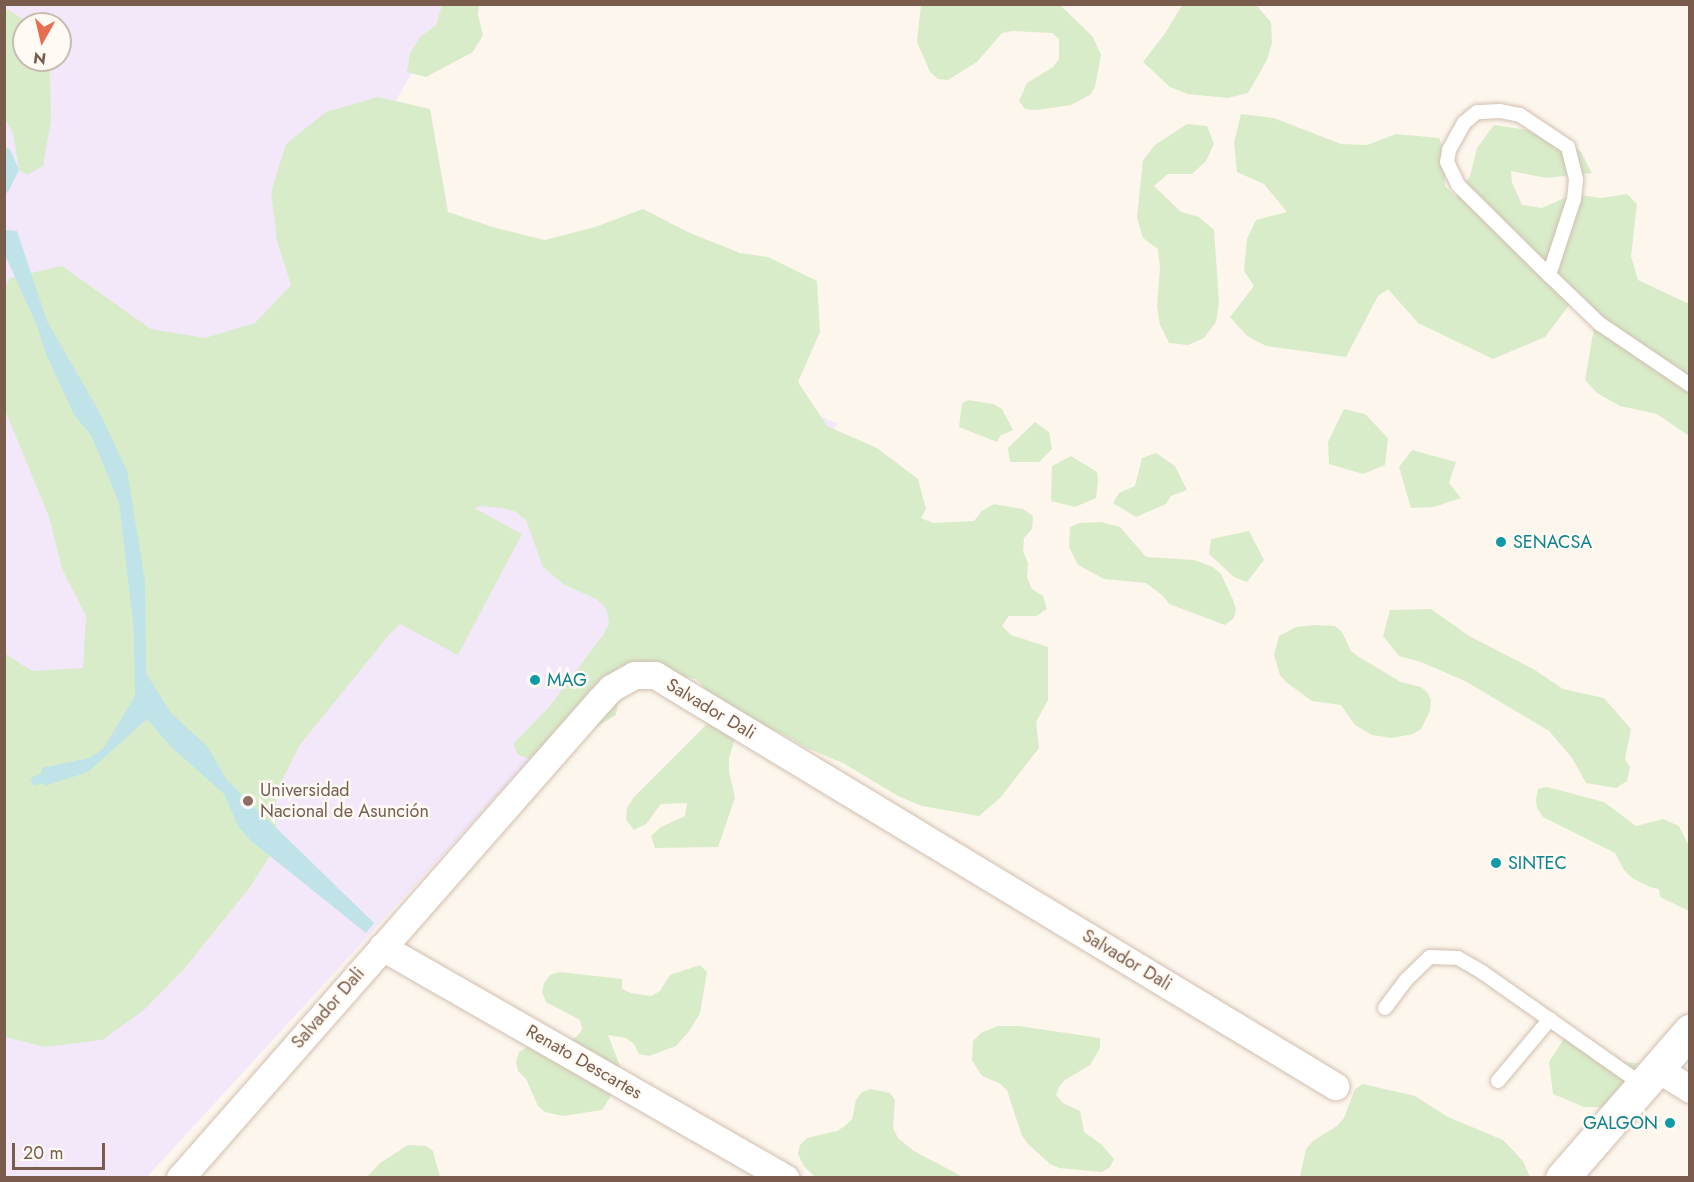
<!DOCTYPE html>
<meta charset="utf-8">
<style>
body{margin:0}
#map{position:relative;width:1694px;height:1182px;overflow:hidden;background:#fdf6ec;font-family:Jost,sans-serif}
div>[style]{position:absolute}
.education>*{inset:0;background:#f3e8fa}
.green>*{inset:0;background:#d8ecc9}
.water>*{inset:0;background:#bfe3e8}
.stream>*{height:9px;margin:-4.5px;padding:0 4.5px;transform-origin:4.5px;border-radius:4.5px;background:#bfe3e8}
.roads{filter:drop-shadow(0 0 2px #d1beb0) drop-shadow(0 0 2px #d1beb0)}
.service>*{height:14px;margin:-7px;padding:0 7px;transform-origin:7px;border-radius:7px;background:#fff}
.minor>*{height:27px;margin:-13.5px;padding:0 13.5px;transform-origin:13.5px;border-radius:13.5px;background:#fff}
.secondary>*{height:33px;margin:-16.5px;padding:0 16.5px;transform-origin:16.5px;border-radius:16.5px;background:#fff}
.dots>*{width:16px;height:16px;translate:-50% -50%;box-sizing:border-box;border:3px solid #fffaf3;border-radius:50%}
span{translate:-50% -50%;white-space:nowrap;text-align:center;line-height:1.15;-webkit-text-stroke:5px #fffaf3;paint-order:stroke}
.culture-label{font-size:18px;color:#0d838f}
.left{translate:0 -50%;text-align:left}
.right{translate:-100% -50%;text-align:right}
.street-label{font-size:18px;color:#7a5c4d}
.education-label{font-size:18px;color:#785e54}
.frame{position:absolute;inset:0;border:6px solid #7a5c4d;pointer-events:none}
.north{position:absolute;left:12px;top:12px;width:60px;height:60px;box-sizing:border-box;background:#fffaf3;border:2px solid #cabbb1;border-radius:50%;rotate:188deg;font-size:16px;font-weight:700;line-height:24px;text-align:center;color:#7a5c4d}
.north::after{content:'';display:block;margin:auto;width:21px;height:27px;background:#e76f51;clip-path:polygon(50% 0,100% 100%,50% 72%,0 100%)}
.scale{position:absolute;left:12px;top:1143px;width:93px;height:27px;box-sizing:border-box;border:3px solid #7a5c4d;border-top:0;padding-left:8px;font-size:18px;line-height:21px;white-space:nowrap;color:#7a5c4d;-webkit-text-stroke:4px #fffaf3;paint-order:stroke}
</style>
<div id="map">
<div class="education">
<i style="clip-path:polygon(evenodd,5px 5px,450px 5px,338px 203px,838px 424px,147px 1177px,5px 1178px,5px 5px,24px 24px,60px 24px,60px 60px,24px 60px,24px 24px)"></i>
</div>
<div class="green">
<i style="clip-path:polygon(1059px 4px,1093px 37px,1101px 55px,1095px 87px,1090px 95px,1071px 105px,1036px 110px,1025px 109px,1019px 101px,1027px 83px,1053px 67px,1059px 59px,1059px 39px,1052px 33px,1012px 31px,1002px 33px,977px 62px,948px 80px,938px 79px,930px 72px,917px 42px,921px 5px)"></i>
<i style="clip-path:polygon(442px 5px,479px 5px,478px 15px,483px 35px,473px 52px,426px 77px,407px 72px,410px 53px,421px 36px,436px 25px)"></i>
<i style="clip-path:polygon(1182px 5px,1256px 5px,1271px 22px,1272px 43px,1267px 60px,1248px 93px,1228px 98px,1188px 94px,1170px 87px,1143px 62px,1166px 32px)"></i>
<i style="clip-path:polygon(5px 8px,31px 24px,24px 24px,24px 60px,50px 60px,51px 121px,43px 166px,27px 175px,19px 170px,13px 133px,5px 119px)"></i>
<i style="clip-path:polygon(378px 97px,430px 109px,448px 212px,496px 228px,545px 240px,595px 227px,643px 209px,690px 233px,740px 253px,768px 257px,817px 281px,820px 332px,798px 382px,827px 426px,877px 448px,918px 479px,926px 509px,921px 518px,933px 523px,974px 521px,982px 511px,994px 504px,1023px 509px,1033px 516px,1032px 529px,1024px 538px,1023px 551px,1028px 563px,1027px 577px,1032px 589px,1043px 596px,1047px 609px,1036px 616px,1009px 616px,1002px 626px,1011px 635px,1048px 647px,1048px 700px,1036px 722px,1039px 748px,1000px 798px,979px 816px,922px 806px,898px 796px,843px 763px,807px 748px,785px 735px,773px 730px,748px 730px,736px 735px,729px 758px,729px 772px,735px 798px,718px 847px,655px 848px,651px 836px,661px 827px,685px 816px,687px 803px,661px 804px,646px 824px,634px 830px,626px 820px,627px 808px,634px 797px,709px 722px,714px 698px,696px 679px,640px 667px,616px 689px,618px 703px,616px 715px,585px 734px,557px 759px,530px 759px,518px 755px,513px 744px,549px 707px,603px 635px,609px 623px,607px 610px,598px 600px,563px 584px,543px 567px,526px 520px,516px 512px,503px 508px,479px 506px,476px 509px,522px 534px,458px 655px,400px 624px,388px 636px,299px 746px,276px 793px,276px 846px,250px 887px,185px 968px,144px 1010px,102px 1040px,45px 1047px,5px 1037px,4px 866px,7px 861px,4px 859px,4px 653px,32px 671px,83px 668px,86px 616px,62px 569px,49px 517px,5px 410px,4px 292px,9px 278px,62px 266px,151px 329px,205px 338px,255px 323px,291px 285px,277px 241px,271px 192px,286px 144px,326px 112px)"></i>
<i style="clip-path:polygon(1241px 114px,1274px 118px,1341px 144px,1367px 145px,1396px 134px,1439px 138px,1445px 153px,1445px 186px,1456px 197px,1470px 176px,1477px 148px,1494px 125px,1555px 134px,1581px 152px,1592px 173px,1546px 178px,1511px 171px,1512px 182px,1522px 205px,1542px 208px,1573px 194px,1601px 198px,1627px 194px,1637px 204px,1631px 256px,1638px 280px,1689px 304px,1689px 436px,1657px 414px,1620px 406px,1597px 393px,1585px 380px,1594px 328px,1570px 304px,1545px 337px,1493px 359px,1418px 323px,1388px 289px,1378px 296px,1346px 357px,1266px 346px,1247px 336px,1230px 317px,1254px 286px,1244px 271px,1247px 239px,1256px 220px,1287px 212px,1264px 184px,1237px 172px,1234px 143px)"></i>
<i style="clip-path:polygon(1187px 124px,1207px 126px,1214px 144px,1206px 161px,1192px 174px,1168px 174px,1154px 186px,1181px 212px,1199px 217px,1214px 230px,1219px 302px,1216px 322px,1204px 338px,1188px 345px,1169px 343px,1160px 325px,1157px 307px,1160px 268px,1158px 249px,1143px 238px,1137px 218px,1143px 160px,1155px 145px)"></i>
<i style="clip-path:polygon(968px 400px,993px 404px,1002px 409px,1013px 430px,1000px 436px,997px 442px,959px 427px,962px 403px)"></i>
<i style="clip-path:polygon(1344px 409px,1365px 414px,1388px 438px,1385px 465px,1363px 474px,1329px 464px,1328px 442px)"></i>
<i style="clip-path:polygon(1035px 422px,1049px 432px,1052px 449px,1039px 462px,1010px 462px,1008px 448px)"></i>
<i style="clip-path:polygon(1412px 450px,1456px 462px,1449px 483px,1461px 498px,1434px 507px,1411px 508px,1399px 467px)"></i>
<i style="clip-path:polygon(1156px 453px,1175px 466px,1187px 490px,1171px 496px,1166px 504px,1136px 517px,1113px 503px,1119px 493px,1135px 486px,1142px 458px)"></i>
<i style="clip-path:polygon(1071px 456px,1097px 472px,1098px 481px,1096px 498px,1075px 507px,1051px 501px,1052px 466px)"></i>
<i style="clip-path:polygon(1101px 522px,1120px 527px,1146px 557px,1194px 560px,1213px 567px,1221px 574px,1233px 600px,1236px 609px,1234px 618px,1225px 625px,1169px 604px,1163px 596px,1146px 583px,1104px 579px,1078px 565px,1069px 547px,1070px 527px,1080px 523px)"></i>
<i style="clip-path:polygon(1249px 531px,1264px 560px,1247px 582px,1234px 577px,1209px 554px,1211px 539px)"></i>
<i style="clip-path:polygon(1431px 609px,1469px 636px,1535px 670px,1563px 689px,1604px 698px,1631px 729px,1625px 759px,1630px 767px,1627px 781px,1616px 788px,1586px 783px,1572px 758px,1549px 731px,1465px 681px,1421px 662px,1399px 656px,1383px 636px,1390px 610px)"></i>
<i style="clip-path:polygon(1315px 625px,1335px 626px,1342px 632px,1351px 651px,1359px 657px,1401px 682px,1421px 687px,1428px 693px,1431px 701px,1430px 711px,1421px 729px,1413px 734px,1392px 738px,1372px 735px,1355px 725px,1341px 705px,1312px 701px,1286px 682px,1280px 675px,1274px 655px,1279px 636px,1296px 627px)"></i>
<i style="clip-path:polygon(1547px 787px,1604px 802px,1636px 826px,1663px 819px,1679px 826px,1689px 846px,1689px 911px,1660px 897px,1659px 889px,1650px 887px,1632px 878px,1624px 870px,1615px 853px,1543px 817px,1537px 808px,1536px 799px,1538px 789px)"></i>
<i style="clip-path:polygon(700px 965px,707px 972px,700px 1013px,690px 1030px,676px 1046px,649px 1056px,639px 1054px,634px 1044px,626px 1038px,608px 1035px,620px 1066px,617px 1086px,602px 1110px,563px 1116px,545px 1112px,538px 1106px,526px 1079px,518px 1071px,516px 1062px,519px 1052px,536px 1042px,566px 1041px,576px 1037px,582px 1030px,580px 1020px,546px 1002px,542px 992px,544px 983px,550px 975px,560px 972px,622px 979px,622px 989px,631px 993px,651px 996px,660px 991px,670px 975px)"></i>
<i style="clip-path:polygon(998px 1026px,1019px 1026px,1100px 1038px,1100px 1048px,1090px 1065px,1065px 1080px,1059px 1087px,1056px 1095px,1063px 1103px,1080px 1111px,1084px 1132px,1101px 1144px,1114px 1159px,1110px 1167px,1102px 1172px,1059px 1168px,1050px 1164px,1028px 1144px,1022px 1136px,1007px 1090px,999px 1083px,982px 1076px,972px 1060px,973px 1041px,981px 1033px)"></i>
<i style="clip-path:polygon(1580px 1036px,1600px 1046px,1599px 1061px,1606px 1068px,1618px 1062px,1638px 1063px,1632px 1077px,1603px 1107px,1584px 1107px,1553px 1094px,1549px 1062px,1563px 1040px)"></i>
<i style="clip-path:polygon(1363px 1084px,1415px 1096px,1448px 1117px,1503px 1140px,1523px 1161px,1530px 1177px,1300px 1177px,1306px 1149px,1313px 1141px,1337px 1126px,1344px 1118px,1355px 1089px)"></i>
<i style="clip-path:polygon(871px 1089px,890px 1093px,895px 1100px,893px 1128px,898px 1138px,914px 1151px,963px 1177px,815px 1177px,803px 1165px,798px 1154px,800px 1145px,807px 1138px,837px 1131px,845px 1126px,852px 1119px,856px 1100px,862px 1092px)"></i>
<i style="clip-path:polygon(408px 1145px,426px 1146px,433px 1151px,440px 1177px,367px 1177px,380px 1163px)"></i>
</div>
<div class="water">
<i style="clip-path:polygon(4px 145px,11px 151px,19px 170px,8px 192px,5px 194px)"></i>
<i style="clip-path:polygon(5px 230px,17px 231px,47px 321px,101px 415px,127px 471px,145px 581px,146px 673px,171px 713px,207px 746px,227px 780px,374px 923px,366px 933px,250px 840px,238px 826px,224px 794px,170px 746px,147px 719px,88px 772px,45px 786px,41px 779px,42px 768px,89px 758px,103px 749px,135px 696px,134px 630px,119px 503px,92px 437px,73px 413px,46px 354px,37px 326px,5px 255px)"></i>
</div>
<div class="stream">
<i style="left:35px;top:780px;width:19px;rotate:-16deg"></i>
</div>
<div class="roads">
<div class="service">
<i style="left:1549px;top:275px;width:80px;rotate:-71.8deg"></i>
<i style="left:1574px;top:199px;width:20px;rotate:-84deg"></i>
<i style="left:1576px;top:179px;width:33px;rotate:-104deg"></i>
<i style="left:1568px;top:147px;width:58px;rotate:-146.3deg"></i>
<i style="left:1520px;top:115px;width:21px;rotate:-169deg"></i>
<i style="left:1499px;top:111px;width:22px;rotate:177deg"></i>
<i style="left:1477px;top:112px;width:17px;rotate:140deg"></i>
<i style="left:1464px;top:123px;width:31px;rotate:119deg"></i>
<i style="left:1449px;top:150px;width:12px;rotate:99deg"></i>
<i style="left:1447px;top:162px;width:25px;rotate:64deg"></i>
<i style="left:1458px;top:185px;width:128px;rotate:44.7deg"></i>
<i style="left:1549px;top:275px;width:71px;rotate:43.9deg"></i>
<i style="left:1600px;top:324px;width:109px;rotate:34.1deg"></i>
<i style="left:1385px;top:1008px;width:35px;rotate:-53deg"></i>
<i style="left:1406px;top:980px;width:33px;rotate:-44deg"></i>
<i style="left:1430px;top:957px;width:28px;rotate:2deg"></i>
<i style="left:1458px;top:958px;width:28px;rotate:30deg"></i>
<i style="left:1482px;top:972px;width:197px;rotate:35.1deg"></i>
<i style="left:1498px;top:1081px;width:81px;rotate:-50deg"></i>
</div>
<div class="minor">
<i style="left:382px;top:947px;width:465px;rotate:29.8deg"></i>
<i style="left:1658px;top:1069px;width:38px;rotate:32deg"></i>
<i style="left:180px;top:1178px;width:636px;rotate:-48.7deg"></i>
<i style="left:600px;top:700px;width:16px;rotate:-47deg"></i>
<i style="left:611px;top:688px;width:26px;rotate:-29deg"></i>
<i style="left:634px;top:675px;width:21px"></i>
<i style="left:655px;top:675px;width:795px;rotate:31.15deg"></i>
</div>
<div class="secondary">
<i style="left:1562px;top:1178px;width:195px;rotate:-49deg"></i>
</div>
</div>
<div class="dots">
<i style="left:1501px;top:542px;background:#0f9aa8"></i>
<i style="left:535px;top:680px;background:#0f9aa8"></i>
<i style="left:248px;top:801px;background:#8d6e63"></i>
<i style="left:1496px;top:863px;background:#0f9aa8"></i>
<i style="left:1670px;top:1123px;background:#0f9aa8"></i>
</div>
<div class="culture-label">
<span class="left" style="left:1513px;top:542px">SENACSA</span>
<span class="left" style="left:547px;top:680px">MAG</span>
<span class="left" style="left:1508px;top:863px">SINTEC</span>
<span class="right" style="left:1658px;top:1123px">GALGON</span>
</div>
<div class="street-label">
<span style="left:711px;top:709px;rotate:31deg">Salvador Dali</span>
<span style="left:1127px;top:960px;rotate:31deg">Salvador Dali</span>
<span style="left:328px;top:1008px;rotate:-49deg">Salvador Dali</span>
<span style="left:584px;top:1062px;rotate:30deg">Renato Descartes</span>
</div>
<div class="education-label">
<span class="left" style="left:260px;top:801px">Universidad<br>Nacional de Asunción</span>
</div>
<div class="frame"></div>
<div class="north">N</div>
<div class="scale">20 m</div>
</div>
